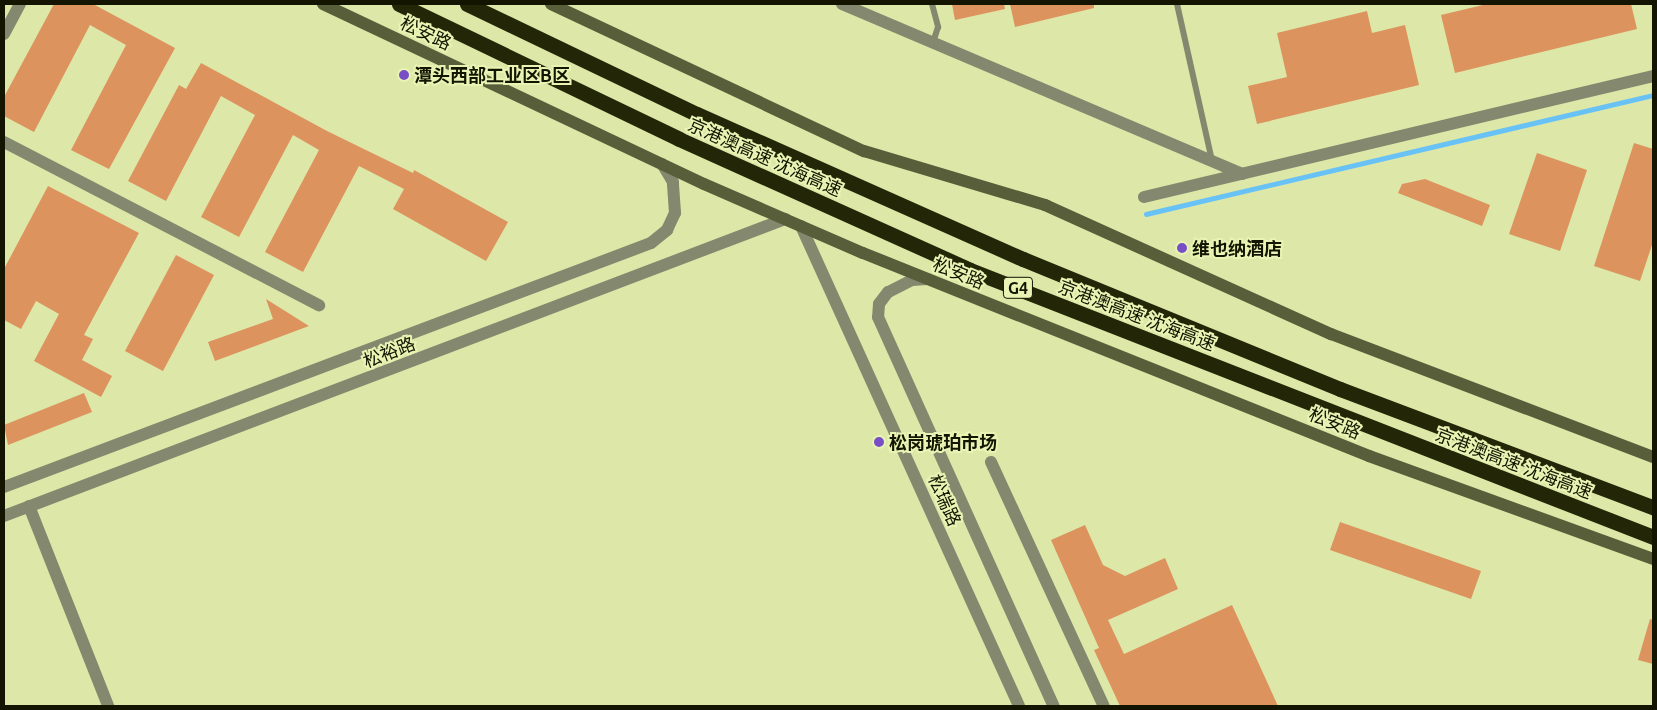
<!DOCTYPE html>
<meta charset="utf-8">
<style>
body{margin:0}
#map{position:relative;width:1657px;height:710px;overflow:hidden;background:#dce7a8;font-family:Ubuntu,"Noto Sans SC",sans-serif}
div>[style]{position:absolute}
.stream>*{height:4.5px;margin:-2.25px;padding:0 2.25px;transform-origin:2.25px;border-radius:2.25px;background:#68c2f6}
.building>*{inset:0;background:#dd935e}
.service>*{height:6px;margin:-3px;padding:0 3px;transform-origin:3px;border-radius:3px;background:#83886e}
.minor>*{height:12px;margin:-6px;padding:0 6px;transform-origin:6px;border-radius:6px;background:#83886e}
.tertiary>*{height:12px;margin:-6px;padding:0 6px;transform-origin:6px;border-radius:6px;background:#83886e}
.secondary>*{height:12px;margin:-6px;padding:0 6px;transform-origin:6px;border-radius:6px;background:#585e39}
.motorway>*{height:15px;margin:-7.5px;padding:0 7.5px;transform-origin:7.5px;border-radius:7.5px;background:#232707}
.dots>*{width:14px;height:14px;translate:-50% -50%;box-sizing:border-box;border:2px solid #e9f4b4;border-radius:50%}
span{translate:-50% -50%;white-space:nowrap;text-align:center;line-height:1.15;-webkit-text-stroke:4px #e9f4b4;paint-order:stroke}
.shield-label span{padding:1px 4px;background:#e9f4b4;border:1px solid;border-radius:4px;-webkit-text-stroke-width:0}
.shield-label{font-size:16px;color:#131501;font-weight:700}
.street-label{font-size:18px;color:#131501}
.poi-label{font-size:18px;color:#131501;font-weight:700}
.left{translate:0 -50%;text-align:left}
.frame{position:absolute;inset:0;border:5px solid #131501;pointer-events:none}
</style>
<div id="map">
<div class="stream">
<i style="left:1146px;top:214px;width:521px;rotate:-13.21deg"></i>
</div>
<div class="building">
<i style="clip-path:polygon(54px 4px,93px 4px,175px 48px,109px 169px,71px 150px,126px 45px,90px 25px,34px 132px,4px 116px,4px 97px)"></i>
<i style="clip-path:polygon(952px 4px,1004px 4px,1005px 9px,955px 20px)"></i>
<i style="clip-path:polygon(1010px 4px,1094px 4px,1094px 8px,1015px 27px)"></i>
<i style="clip-path:polygon(1487px 4px,1631px 4px,1637px 29px,1455px 73px,1441px 15px)"></i>
<i style="clip-path:polygon(1367px 11px,1372px 33px,1405px 25px,1419px 85px,1257px 124px,1248px 86px,1287px 77px,1277px 33px)"></i>
<i style="clip-path:polygon(201px 63px,327px 131px,413px 173px,414px 170px,508px 222px,486px 261px,393px 209px,404px 189px,359px 166px,303px 272px,265px 252px,319px 150px,293px 135px,239px 237px,201px 217px,255px 115px,221px 96px,166px 201px,128px 181px,179px 85px,186px 89px)"></i>
<i style="clip-path:polygon(1634px 143px,1653px 149px,1653px 242px,1640px 281px,1594px 266px)"></i>
<i style="clip-path:polygon(1537px 153px,1587px 170px,1560px 251px,1509px 234px)"></i>
<i style="clip-path:polygon(1425px 179px,1490px 205px,1482px 226px,1398px 193px,1402px 184px)"></i>
<i style="clip-path:polygon(48px 186px,139px 233px,84px 335px,93px 339px,82px 360px,112px 376px,101px 397px,34px 361px,59px 314px,36px 301px,21px 329px,4px 320px,4px 269px)"></i>
<i style="clip-path:polygon(176px 255px,214px 275px,163px 371px,125px 351px)"></i>
<i style="clip-path:polygon(266px 299px,309px 326px,215px 361px,208px 342px,273px 319px)"></i>
<i style="clip-path:polygon(84px 393px,92px 412px,8px 445px,4px 425px)"></i>
<i style="clip-path:polygon(1340px 522px,1481px 571px,1471px 599px,1330px 550px)"></i>
<i style="clip-path:polygon(1085px 525px,1103px 565px,1125px 576px,1165px 558px,1178px 589px,1108px 620px,1124px 654px,1232px 605px,1278px 706px,1120px 706px,1094px 650px,1099px 648px,1051px 540px)"></i>
<i style="clip-path:polygon(1650px 619px,1653px 620px,1653px 664px,1638px 660px)"></i>
</div>
<div class="service">
<i style="left:932px;top:4px;width:24px;rotate:75deg"></i>
<i style="left:938px;top:27px;width:16px;rotate:108deg"></i>
<i style="left:1177px;top:4px;width:161px;rotate:77.4deg"></i>
</div>
<div class="minor">
<i style="left:842px;top:4px;width:435px;rotate:23deg"></i>
<i style="left:4px;top:34px;width:34px;rotate:-62deg"></i>
<i style="left:4px;top:142px;width:355px;rotate:27.4deg"></i>
<i style="left:1144px;top:197px;width:523px;rotate:-13.37deg"></i>
<i style="left:991px;top:462px;width:269px;rotate:65.2deg"></i>
<i style="left:29px;top:506px;width:215px;rotate:68.4deg"></i>
</div>
<div class="tertiary">
<i style="left:801px;top:226px;width:527px;rotate:65.57deg"></i>
<i style="left:927px;top:279px;width:15px;rotate:176deg"></i>
<i style="left:912px;top:280px;width:27px;rotate:153deg"></i>
<i style="left:888px;top:292px;width:15px;rotate:127deg"></i>
<i style="left:879px;top:304px;width:13px;rotate:94deg"></i>
<i style="left:878px;top:317px;width:427px;rotate:65.7deg"></i>
<i style="left:4px;top:487px;width:691px;rotate:-20.66deg"></i>
<i style="left:651px;top:243px;width:21px;rotate:-39deg"></i>
<i style="left:667px;top:230px;width:19px;rotate:-65deg"></i>
<i style="left:675px;top:213px;width:31px;rotate:-94deg"></i>
<i style="left:673px;top:182px;width:21px;rotate:-121deg"></i>
<i style="left:4px;top:516px;width:836px;rotate:-20.82deg"></i>
</div>
<div class="secondary">
<i style="left:323px;top:4px;width:421px;rotate:25.3deg"></i>
<i style="left:704px;top:184px;width:173px;rotate:23.5deg"></i>
<i style="left:863px;top:253px;width:545px;rotate:21.86deg"></i>
<i style="left:1369px;top:456px;width:302px;rotate:19.9deg"></i>
<i style="left:551px;top:4px;width:346px;rotate:25.2deg"></i>
<i style="left:864px;top:151px;width:189px;rotate:16.6deg"></i>
<i style="left:1045px;top:205px;width:314px;rotate:24.3deg"></i>
<i style="left:1331px;top:334px;width:345px;rotate:20.9deg"></i>
</div>
<div class="motorway">
<i style="left:399px;top:4px;width:311px;rotate:25.7deg"></i>
<i style="left:679px;top:139px;width:319px;rotate:24.2deg"></i>
<i style="left:970px;top:270px;width:733px;rotate:21.35deg"></i>
<i style="left:467px;top:4px;width:255px;rotate:25.6deg"></i>
<i style="left:697px;top:114px;width:357px;rotate:24deg"></i>
<i style="left:1023px;top:259px;width:343px;rotate:22.3deg"></i>
<i style="left:1340px;top:389px;width:335px;rotate:20.7deg"></i>
</div>
<div class="dots">
<i style="left:404px;top:75px;background:#784ec6"></i>
<i style="left:1182px;top:248px;background:#784ec6"></i>
<i style="left:879px;top:442px;background:#784ec6"></i>
</div>
<div class="shield-label">
<span style="left:1018px;top:288px">G4</span>
</div>
<div class="street-label">
<span style="left:426px;top:33px;rotate:25deg">松安路</span>
<span style="left:765px;top:157px;rotate:24deg">京港澳高速 沈海高速</span>
<span style="left:959px;top:273px;rotate:22deg">松安路</span>
<span style="left:1137px;top:315px;rotate:21deg">京港澳高速 沈海高速</span>
<span style="left:389px;top:352px;rotate:-21deg">松裕路</span>
<span style="left:1335px;top:423px;rotate:22deg">松安路</span>
<span style="left:1514px;top:463px;rotate:21deg">京港澳高速 沈海高速</span>
<span style="left:945px;top:500px;rotate:66deg">松瑞路</span>
</div>
<div class="poi-label">
<span class="left" style="left:414px;top:75px">潭头西部工业区B区</span>
<span class="left" style="left:1192px;top:248px">维也纳酒店</span>
<span class="left" style="left:889px;top:442px">松岗琥珀市场</span>
</div>
<div class="frame"></div>
</div>
